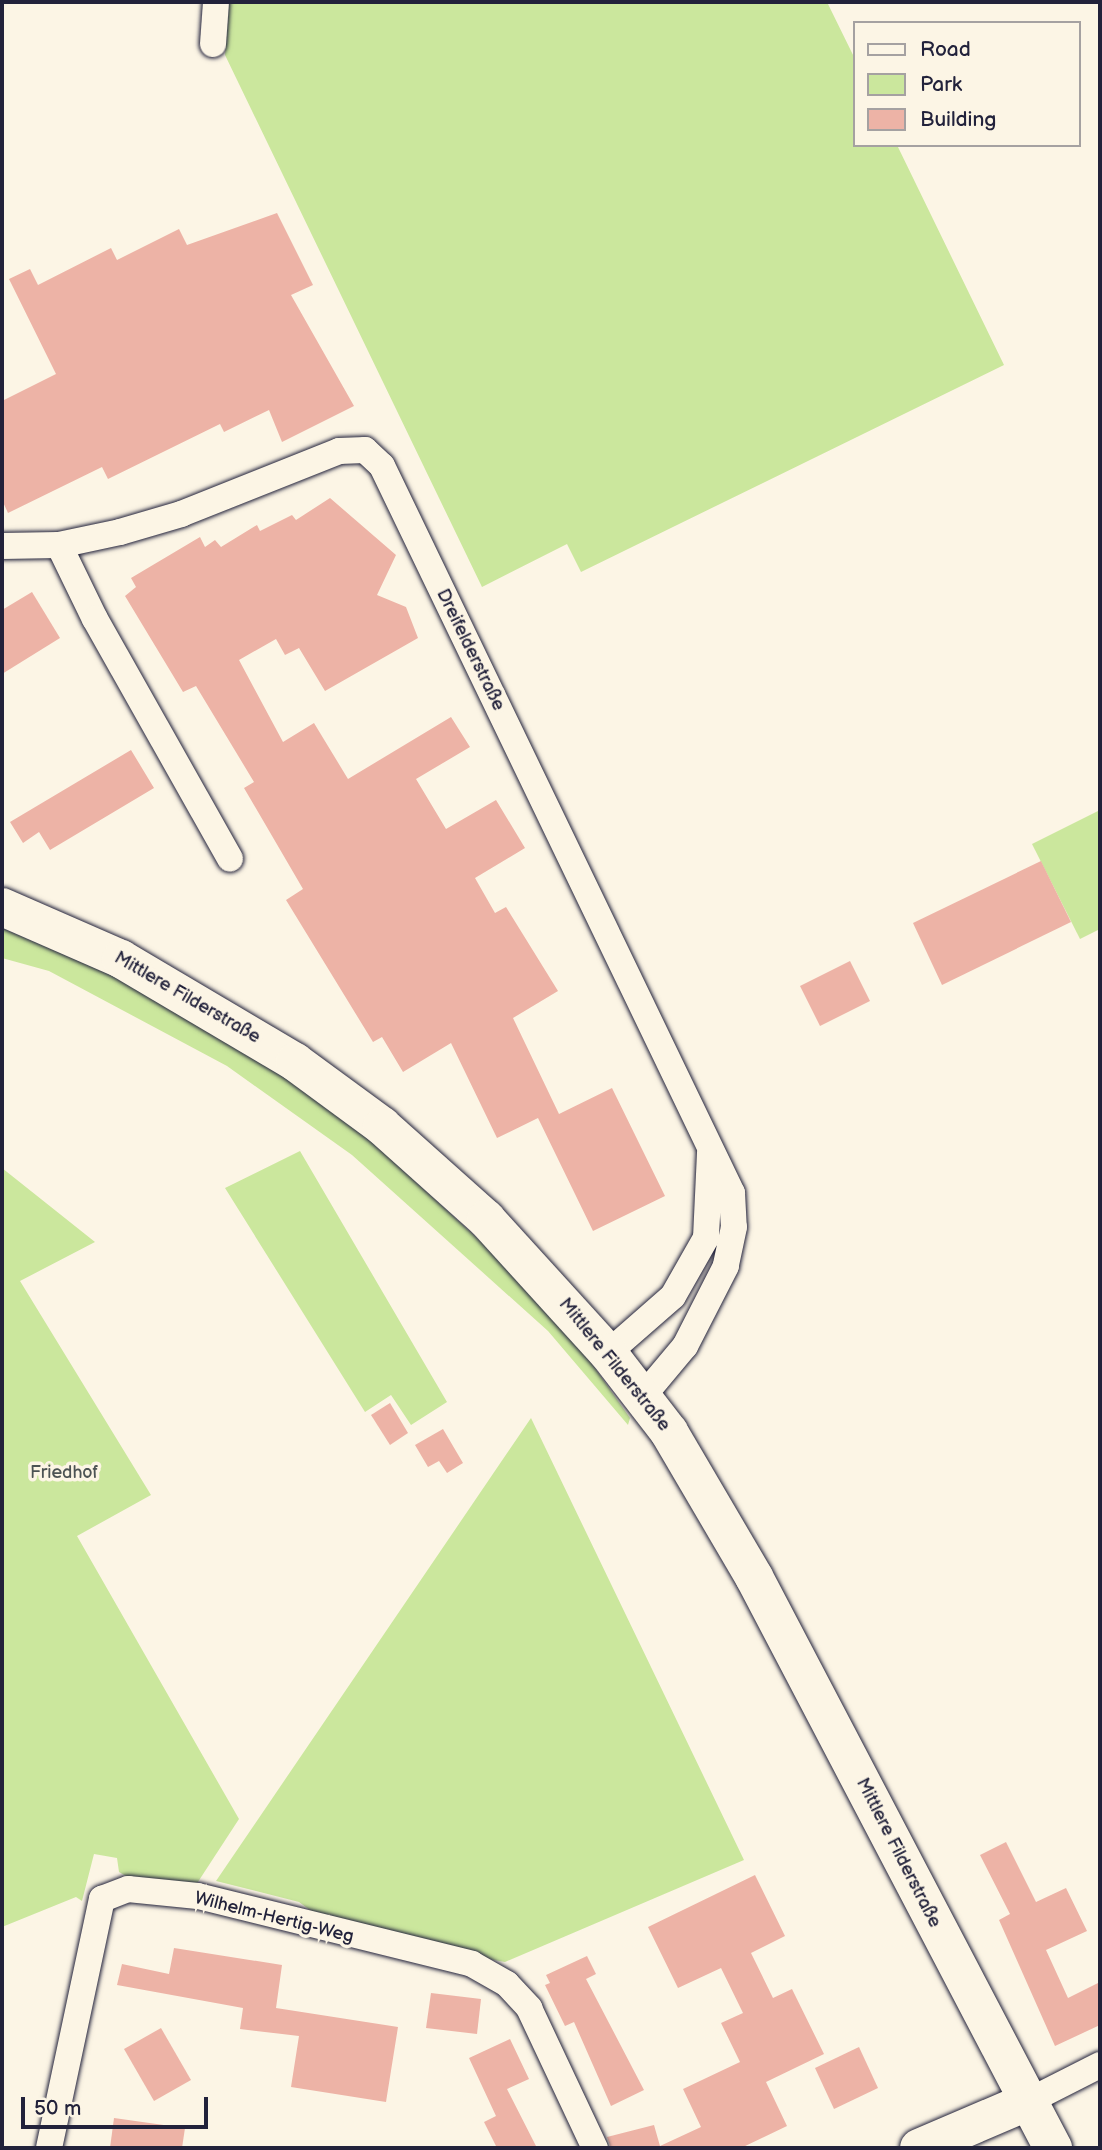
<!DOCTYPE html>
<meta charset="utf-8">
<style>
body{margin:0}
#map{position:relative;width:1102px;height:2150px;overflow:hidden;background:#fcf5e5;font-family:"Balsamiq Sans",sans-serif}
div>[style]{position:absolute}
.green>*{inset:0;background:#cbe79d}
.building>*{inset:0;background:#edb3a6}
.roads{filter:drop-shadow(0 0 2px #22223b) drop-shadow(0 0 2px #22223b)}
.minor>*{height:26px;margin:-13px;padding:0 13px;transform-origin:13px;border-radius:13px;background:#fcf5e5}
.secondary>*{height:38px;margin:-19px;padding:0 19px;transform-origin:19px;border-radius:19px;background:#fcf5e5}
span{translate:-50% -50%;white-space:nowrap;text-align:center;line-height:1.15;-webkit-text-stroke:7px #fcf5e5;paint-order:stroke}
.street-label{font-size:18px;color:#22223b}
.park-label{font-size:18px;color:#4c5354}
.frame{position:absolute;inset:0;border:4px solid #22223b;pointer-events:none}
.legend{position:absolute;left:853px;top:21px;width:228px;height:126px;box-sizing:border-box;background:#fcf5e5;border:2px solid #a5a1a1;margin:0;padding:9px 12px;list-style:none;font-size:21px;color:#22223b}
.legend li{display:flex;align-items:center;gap:14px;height:35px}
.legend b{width:35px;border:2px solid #a5a1a1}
.scale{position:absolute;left:21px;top:2097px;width:187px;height:32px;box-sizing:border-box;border:4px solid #22223b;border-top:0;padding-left:9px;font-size:21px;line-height:24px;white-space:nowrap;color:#22223b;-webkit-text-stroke:5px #fcf5e5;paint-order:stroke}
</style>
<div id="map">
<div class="green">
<i style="clip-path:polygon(229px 2px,827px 2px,855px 59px,855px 145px,897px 145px,1004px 365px,581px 572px,567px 544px,482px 587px,225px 55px)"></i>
<i style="clip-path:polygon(1100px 810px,1100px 929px,1080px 939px,1032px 844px)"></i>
<i style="clip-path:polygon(2px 928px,197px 1012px,368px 1138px,514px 1272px,592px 1364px,630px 1418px,628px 1425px,548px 1331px,352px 1155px,227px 1066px,49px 971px,2px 958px)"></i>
<i style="clip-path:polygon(300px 1151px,447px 1402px,411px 1425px,391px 1395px,365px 1412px,225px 1188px)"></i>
<i style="clip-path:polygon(2px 1168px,95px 1242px,20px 1281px,151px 1495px,77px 1536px,239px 1819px,194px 1888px,126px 1876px,119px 1872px,117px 1858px,94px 1854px,82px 1901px,76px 1897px,2px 1927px)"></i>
<i style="clip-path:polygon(531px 1418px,744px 1860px,505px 1962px,340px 1932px,299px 1902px,216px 1881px)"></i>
</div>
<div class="building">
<i style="clip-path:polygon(277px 213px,313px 285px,291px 295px,354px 406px,282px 442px,269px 410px,224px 432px,220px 424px,108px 479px,102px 467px,8px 513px,2px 500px,2px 401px,56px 374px,9px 279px,30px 269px,38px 285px,111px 248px,117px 260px,179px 229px,187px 245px)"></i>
<i style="clip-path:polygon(330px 498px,396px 555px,377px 595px,406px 607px,418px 638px,325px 691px,299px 648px,285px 655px,276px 639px,239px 660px,283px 742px,314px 723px,348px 779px,451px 717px,470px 747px,416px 779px,446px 829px,496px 800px,525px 848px,475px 878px,495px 913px,506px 907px,558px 991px,513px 1018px,559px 1114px,612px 1088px,665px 1196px,593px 1231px,538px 1118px,497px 1138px,451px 1043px,403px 1072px,382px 1037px,373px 1042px,286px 900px,303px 889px,244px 788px,254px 782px,196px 686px,183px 692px,125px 596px,136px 587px,131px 578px,200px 537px,205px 547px,215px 540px,221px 547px,257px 525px,260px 531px,292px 515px,296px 520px)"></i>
<i style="clip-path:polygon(32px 592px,60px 638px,2px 674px,2px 610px)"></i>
<i style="clip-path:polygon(131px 750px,154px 788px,50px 850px,39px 832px,23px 843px,10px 822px)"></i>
<i style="clip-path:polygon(1041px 861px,1071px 922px,942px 985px,913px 923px)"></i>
<i style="clip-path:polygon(850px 961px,870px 1001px,820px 1026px,800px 986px)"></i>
<i style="clip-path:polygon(390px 1403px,408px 1433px,390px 1445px,371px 1415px)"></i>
<i style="clip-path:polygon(443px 1429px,463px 1463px,447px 1473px,439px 1461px,428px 1467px,415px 1445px)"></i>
<i style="clip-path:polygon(1006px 1842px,1036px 1902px,1066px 1888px,1087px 1931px,1046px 1950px,1068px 1998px,1100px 1982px,1100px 2025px,1055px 2046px,999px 1920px,1010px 1914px,980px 1855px)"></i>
<i style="clip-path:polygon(755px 1875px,785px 1936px,751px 1953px,773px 1998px,792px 1989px,824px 2054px,766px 2082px,787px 2126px,741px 2148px,611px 2148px,607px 2137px,654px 2125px,660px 2146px,701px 2127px,683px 2089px,740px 2062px,721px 2023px,743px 2013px,721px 1968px,678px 1988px,648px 1927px)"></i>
<i style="clip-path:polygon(174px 1948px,282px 1965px,276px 2008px,398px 2027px,386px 2102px,291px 2087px,299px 2036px,240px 2029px,243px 2008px,117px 1985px,122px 1964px,169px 1974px)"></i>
<i style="clip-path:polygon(587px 1956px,596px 1974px,586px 1979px,644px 2090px,611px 2106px,574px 2022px,565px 2026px,545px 1985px,550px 1983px,546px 1975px)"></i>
<i style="clip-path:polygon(431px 1993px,481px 1999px,477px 2034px,426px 2028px)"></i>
<i style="clip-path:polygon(161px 2028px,191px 2080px,154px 2101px,124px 2049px)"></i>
<i style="clip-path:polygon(510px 2039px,529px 2079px,507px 2089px,537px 2148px,497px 2148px,484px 2122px,496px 2116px,469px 2058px)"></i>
<i style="clip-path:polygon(859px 2047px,878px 2088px,834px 2109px,815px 2068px)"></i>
<i style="clip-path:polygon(114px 2118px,185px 2128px,182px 2148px,110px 2148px)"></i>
</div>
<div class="roads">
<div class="minor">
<i style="left:213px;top:44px;width:42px;rotate:-85.9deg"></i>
<i style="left:59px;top:545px;width:82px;rotate:64.1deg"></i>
<i style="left:95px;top:619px;width:275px;rotate:60.6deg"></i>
<i style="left:2px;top:546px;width:57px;rotate:-1deg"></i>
<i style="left:59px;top:545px;width:62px;rotate:-12deg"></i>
<i style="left:120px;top:532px;width:64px;rotate:-16.4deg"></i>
<i style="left:181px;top:514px;width:170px;rotate:-21.7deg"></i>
<i style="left:339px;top:451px;width:26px;rotate:-2deg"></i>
<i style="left:365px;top:450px;width:23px;rotate:43deg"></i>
<i style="left:382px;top:466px;width:807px;rotate:64.29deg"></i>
<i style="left:732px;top:1193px;width:34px;rotate:87deg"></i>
<i style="left:734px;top:1227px;width:40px;rotate:102deg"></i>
<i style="left:726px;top:1266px;width:90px;rotate:117.1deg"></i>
<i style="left:685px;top:1346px;width:65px;rotate:130deg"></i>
<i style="left:608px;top:1353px;width:86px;rotate:-41.2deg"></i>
<i style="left:673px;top:1296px;width:67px;rotate:-60.4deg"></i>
<i style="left:706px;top:1238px;width:86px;rotate:-87.3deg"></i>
<i style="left:1027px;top:2102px;width:82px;rotate:-26.9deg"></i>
<i style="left:49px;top:2148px;width:255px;rotate:-78deg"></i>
<i style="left:102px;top:1899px;width:28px;rotate:-21deg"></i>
<i style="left:128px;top:1889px;width:70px;rotate:5.7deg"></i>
<i style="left:198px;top:1896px;width:282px;rotate:13.9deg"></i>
<i style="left:472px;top:1964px;width:40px;rotate:29.7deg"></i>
<i style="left:507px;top:1984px;width:33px;rotate:47deg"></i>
<i style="left:529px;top:2008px;width:155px;rotate:64.8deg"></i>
</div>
<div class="secondary">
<i style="left:2px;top:907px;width:130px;rotate:23.6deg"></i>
<i style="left:121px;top:959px;width:202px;rotate:30.6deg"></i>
<i style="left:295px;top:1062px;width:108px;rotate:36.3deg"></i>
<i style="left:382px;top:1126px;width:140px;rotate:41.8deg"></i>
<i style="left:486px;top:1219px;width:181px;rotate:47.7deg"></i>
<i style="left:608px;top:1353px;width:100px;rotate:52.3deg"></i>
<i style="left:669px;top:1432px;width:168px;rotate:59.6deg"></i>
<i style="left:754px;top:1577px;width:645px;rotate:62.36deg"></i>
<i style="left:919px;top:2148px;width:117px;rotate:-23.1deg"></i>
</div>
</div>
<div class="street-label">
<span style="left:470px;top:650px;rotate:64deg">Dreifelderstraße</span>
<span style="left:187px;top:998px;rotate:30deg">Mittlere Filderstraße</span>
<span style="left:614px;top:1365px;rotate:51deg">Mittlere Filderstraße</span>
<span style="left:898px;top:1853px;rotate:63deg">Mittlere Filderstraße</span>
<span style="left:274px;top:1918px;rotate:14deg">Wilhelm-Hertig-Weg</span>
</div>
<div class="park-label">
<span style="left:64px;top:1473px">Friedhof</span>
</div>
<div class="frame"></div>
<ul class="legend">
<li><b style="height:9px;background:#fcf5e5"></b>Road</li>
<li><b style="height:19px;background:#cbe79d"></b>Park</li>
<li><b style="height:19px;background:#edb3a6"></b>Building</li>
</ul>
<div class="scale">50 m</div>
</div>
